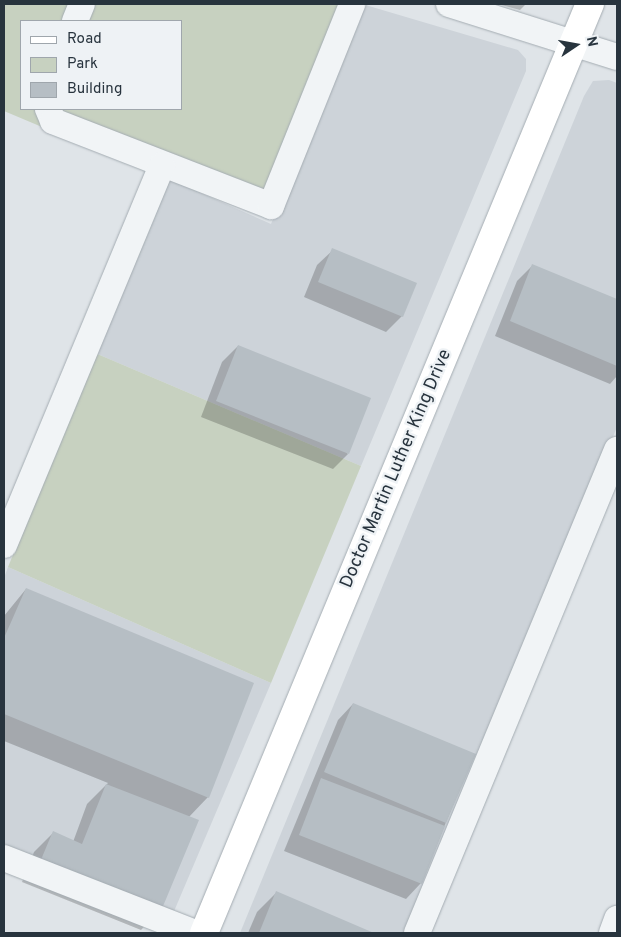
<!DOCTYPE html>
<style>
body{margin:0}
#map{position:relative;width:621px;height:937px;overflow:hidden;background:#dfe4e8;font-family:Overpass,sans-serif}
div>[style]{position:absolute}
.built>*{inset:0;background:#cdd3d9}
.green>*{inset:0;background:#c7d1c0}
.shadow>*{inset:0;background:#0003}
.building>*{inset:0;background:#b6bec4}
.roads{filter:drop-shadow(0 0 1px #a4acb2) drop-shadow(0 0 1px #a4acb2)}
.minor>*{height:26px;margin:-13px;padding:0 13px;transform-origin:13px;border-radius:13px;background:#f1f4f6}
.major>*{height:28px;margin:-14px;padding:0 14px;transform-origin:14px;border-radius:14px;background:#fff}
span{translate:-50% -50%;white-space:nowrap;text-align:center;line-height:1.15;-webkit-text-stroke:4.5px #eef2f5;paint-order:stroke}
.street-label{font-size:18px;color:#28343e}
.frame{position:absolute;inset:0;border:5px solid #28343e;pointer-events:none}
.legend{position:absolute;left:20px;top:20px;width:162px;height:90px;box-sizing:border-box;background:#eef2f5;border:1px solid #9fa6ac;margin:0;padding:6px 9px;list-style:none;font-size:15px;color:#28343e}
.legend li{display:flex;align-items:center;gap:10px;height:25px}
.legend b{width:25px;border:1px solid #9fa6ac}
.north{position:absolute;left:551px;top:20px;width:50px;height:50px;-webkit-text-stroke:4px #eef2f5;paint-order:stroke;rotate:78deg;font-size:14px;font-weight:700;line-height:20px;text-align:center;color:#28343e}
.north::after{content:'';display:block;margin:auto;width:18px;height:22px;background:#28343e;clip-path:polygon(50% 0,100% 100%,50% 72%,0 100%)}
</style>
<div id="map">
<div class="built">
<i style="clip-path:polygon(362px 4px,518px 50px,526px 59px,526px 71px,361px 466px,95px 353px,167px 178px,271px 224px)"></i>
<i style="clip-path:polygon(609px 80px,617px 83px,617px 427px,407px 933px,240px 933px,584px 96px,593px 81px)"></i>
<i style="clip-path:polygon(8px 567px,271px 683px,172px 916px,4px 847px,4px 578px)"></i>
</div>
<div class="green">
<i style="clip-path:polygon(4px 4px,72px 4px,65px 21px,21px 21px,21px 109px,36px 109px,42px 127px,4px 111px)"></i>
<i style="clip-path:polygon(95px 4px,343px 4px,266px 196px,63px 116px,59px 109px,181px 109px,181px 21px,88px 21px)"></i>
<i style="clip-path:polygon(95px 353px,361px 466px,271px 683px,8px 567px)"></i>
</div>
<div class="shadow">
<i style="clip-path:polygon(498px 4px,526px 4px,520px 10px)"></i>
<i style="clip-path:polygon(333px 250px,402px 316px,386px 332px,304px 297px,317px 265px)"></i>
<i style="clip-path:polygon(532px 266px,617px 300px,617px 376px,610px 384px,495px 336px,517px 281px)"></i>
<i style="clip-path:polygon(238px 346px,348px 454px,333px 469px,201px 417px,222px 362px)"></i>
<i style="clip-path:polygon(26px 589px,208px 797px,188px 818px,160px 910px,141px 930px,22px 882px,34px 852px,53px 833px,73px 842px,87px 804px,108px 783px,4px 741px,4px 616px)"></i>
<i style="clip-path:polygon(353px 704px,474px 754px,421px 883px,406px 899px,284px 851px,338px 720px)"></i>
<i style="clip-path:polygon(276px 893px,371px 933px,248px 933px,257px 912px)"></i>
</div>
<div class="building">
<i style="clip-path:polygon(332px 248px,417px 283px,403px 317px,318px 282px)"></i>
<i style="clip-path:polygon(532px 264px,617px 299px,617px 366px,510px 321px)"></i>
<i style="clip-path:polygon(238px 345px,371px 398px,349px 454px,216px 401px)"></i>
<i style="clip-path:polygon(26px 588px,254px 683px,209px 798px,4px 714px,4px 638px)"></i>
<i style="clip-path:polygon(353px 703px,476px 754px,446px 823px,324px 772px)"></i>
<i style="clip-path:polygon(321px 778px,445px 826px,422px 884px,299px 835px)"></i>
<i style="clip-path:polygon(106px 784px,199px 820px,161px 911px,40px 862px,53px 831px,82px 844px)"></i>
<i style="clip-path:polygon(276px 891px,374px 933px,259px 933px)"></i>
</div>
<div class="roads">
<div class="minor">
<i style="left:449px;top:4px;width:176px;rotate:17.5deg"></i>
<i style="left:75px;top:21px;width:18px;rotate:-68deg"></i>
<i style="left:48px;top:109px;width:13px;rotate:67deg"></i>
<i style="left:53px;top:121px;width:234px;rotate:21.3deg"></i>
<i style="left:271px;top:206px;width:218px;rotate:-68.1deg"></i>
<i style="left:4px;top:545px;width:411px;rotate:-67.4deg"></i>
<i style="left:4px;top:858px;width:205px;rotate:21.4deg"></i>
<i style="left:417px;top:933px;width:523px;rotate:-67.51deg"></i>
<i style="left:612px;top:933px;width:15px;rotate:-70deg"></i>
</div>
<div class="major">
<i style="left:204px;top:933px;width:1006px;rotate:-67.44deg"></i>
</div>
</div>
<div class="street-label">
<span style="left:397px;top:469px;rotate:-67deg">Doctor Martin Luther King Drive</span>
</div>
<div class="frame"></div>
<ul class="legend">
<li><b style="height:6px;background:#fff"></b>Road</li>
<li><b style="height:14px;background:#c7d1c0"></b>Park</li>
<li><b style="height:14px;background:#b6bec4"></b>Building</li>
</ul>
<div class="north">N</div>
</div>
